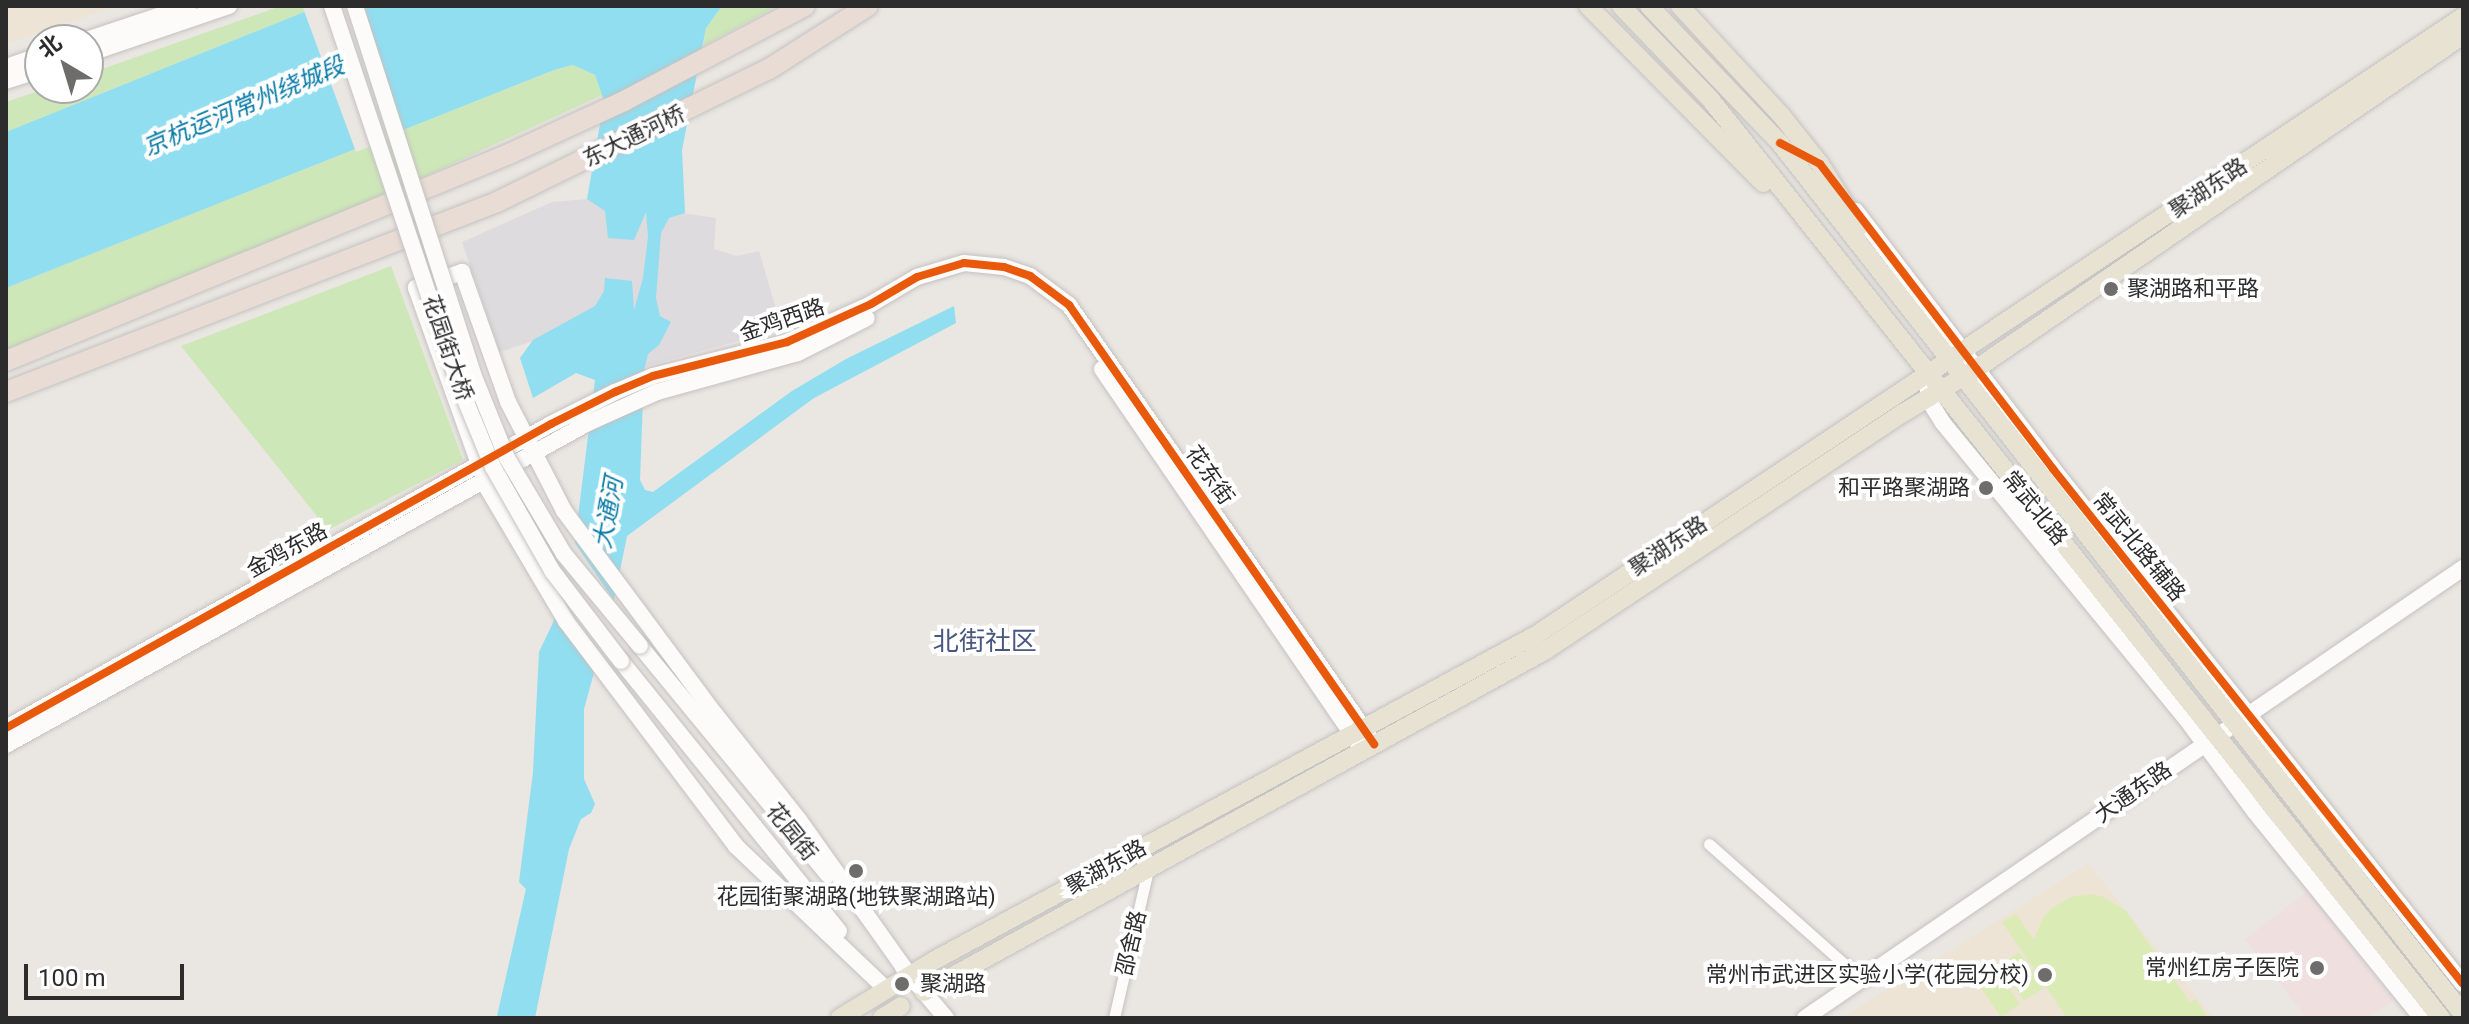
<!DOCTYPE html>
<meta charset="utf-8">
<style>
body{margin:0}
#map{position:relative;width:2469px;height:1024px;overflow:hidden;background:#eae6e1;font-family:Roboto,"Noto Sans SC",sans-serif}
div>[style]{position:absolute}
.industrial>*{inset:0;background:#dddbdd}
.education>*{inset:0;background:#ede4d5}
.medical>*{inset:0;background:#f0dfdf}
.green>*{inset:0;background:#cee7b8}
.pitch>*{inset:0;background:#dbebb6}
.water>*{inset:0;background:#90def0}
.pier>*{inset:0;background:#eae6e1}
.roads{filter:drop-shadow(0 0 2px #c3c2c2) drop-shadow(0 0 2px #c3c2c2)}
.street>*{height:11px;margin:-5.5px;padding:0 5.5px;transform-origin:5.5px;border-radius:5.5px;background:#fcfbfa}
.secondary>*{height:16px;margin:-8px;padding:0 8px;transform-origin:8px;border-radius:8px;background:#fcfbfa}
.primary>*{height:18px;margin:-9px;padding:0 9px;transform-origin:9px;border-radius:9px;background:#e8e2d3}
.highway>*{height:20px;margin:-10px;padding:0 10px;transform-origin:10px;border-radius:10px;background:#e9dcd4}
.bridges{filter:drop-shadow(0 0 2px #c3c2c2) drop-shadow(0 0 2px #c3c2c2)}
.secondary-bridge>*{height:16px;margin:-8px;padding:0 8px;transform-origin:8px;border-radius:8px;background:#fcfbfa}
.cycleway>*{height:8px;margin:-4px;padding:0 4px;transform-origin:4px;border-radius:4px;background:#e8590c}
.dots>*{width:22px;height:22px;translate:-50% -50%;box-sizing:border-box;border:4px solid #fff;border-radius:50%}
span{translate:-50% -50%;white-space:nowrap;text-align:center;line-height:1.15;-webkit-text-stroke:8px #fff;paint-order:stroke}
.street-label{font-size:22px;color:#2c2c2c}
.poi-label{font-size:22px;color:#2c2c2c}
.left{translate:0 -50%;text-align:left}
.right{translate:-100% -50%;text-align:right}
.water-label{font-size:24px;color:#067aa6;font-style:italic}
.quarter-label{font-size:26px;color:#49567f}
.frame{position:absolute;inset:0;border:8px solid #2c2c2c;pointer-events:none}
.north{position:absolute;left:24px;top:24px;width:80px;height:80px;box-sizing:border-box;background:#fff;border:2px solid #ababab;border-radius:50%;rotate:322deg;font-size:22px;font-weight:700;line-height:32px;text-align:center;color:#2c2c2c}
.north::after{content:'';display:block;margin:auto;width:28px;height:36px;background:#6e6d6b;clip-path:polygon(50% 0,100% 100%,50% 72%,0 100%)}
.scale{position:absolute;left:24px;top:964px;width:160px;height:36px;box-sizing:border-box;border:4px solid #2c2c2c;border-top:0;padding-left:10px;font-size:24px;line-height:28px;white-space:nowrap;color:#2c2c2c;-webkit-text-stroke:6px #fff;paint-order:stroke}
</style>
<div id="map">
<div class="industrial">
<i style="clip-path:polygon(587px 199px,716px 218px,714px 249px,737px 256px,759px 251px,782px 329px,595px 380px,533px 341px,500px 352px,462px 242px,552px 202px)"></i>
</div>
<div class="education">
<i style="clip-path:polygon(6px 6px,115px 6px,6px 44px)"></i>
<i style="clip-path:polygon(2088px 864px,2214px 1018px,1842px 1018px)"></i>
</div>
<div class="medical">
<i style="clip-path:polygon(2308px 891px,2393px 1000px,2369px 1018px,2307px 1018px,2245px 939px)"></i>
</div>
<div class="green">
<i style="clip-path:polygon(281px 6px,319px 6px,6px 132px,6px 102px,47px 88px,88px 88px,88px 74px)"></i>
<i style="clip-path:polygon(722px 6px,778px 6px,703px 46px,706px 28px)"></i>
<i style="clip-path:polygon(573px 65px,595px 75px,602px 95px,367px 203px,6px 350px,6px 288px,554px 70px)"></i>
<i style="clip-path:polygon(391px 266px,463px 460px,328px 530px,181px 346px)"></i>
</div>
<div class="pitch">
<i style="clip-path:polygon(2092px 894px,2104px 897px,2125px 910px,2190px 1002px,2196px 999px,2208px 1018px,2067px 1018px,2002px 922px,2016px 914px,2034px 940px,2043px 917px,2052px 908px,2071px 897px)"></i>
<i style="clip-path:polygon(2019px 952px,2044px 988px,2024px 1001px,2000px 965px)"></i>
<i style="clip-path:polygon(1995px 968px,2020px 1004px,2001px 1017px,1976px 981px)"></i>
</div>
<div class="water">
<i style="clip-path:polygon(319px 6px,722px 6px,706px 28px,682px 150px,685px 213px,669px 218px,661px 233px,656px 298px,660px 316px,671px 322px,659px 345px,648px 354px,644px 371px,640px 480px,645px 490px,653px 492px,792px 391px,846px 359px,954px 306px,956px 323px,814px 398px,627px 536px,614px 600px,584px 709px,584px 779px,595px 804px,591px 813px,581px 819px,569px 849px,535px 1018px,497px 1016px,526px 889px,519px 882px,533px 772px,539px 652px,569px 589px,595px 380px,576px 373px,533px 398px,520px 358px,533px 340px,595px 306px,604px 291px,605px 278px,632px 281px,634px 310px,643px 278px,648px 237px,646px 212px,634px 240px,608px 238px,605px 211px,587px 199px,604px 101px,595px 75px,573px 65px,554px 70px,6px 288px,6px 132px)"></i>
</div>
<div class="pier">
<i style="clip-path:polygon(308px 6px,360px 6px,404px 133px,356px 152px,303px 8px)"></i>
<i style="clip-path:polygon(571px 537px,617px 605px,600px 669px,556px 606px,565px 588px)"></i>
</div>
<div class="roads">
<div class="street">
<i style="left:1709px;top:844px;width:205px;rotate:41.6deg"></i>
<i style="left:1114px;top:1018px;width:153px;rotate:-77.1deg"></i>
</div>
<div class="secondary">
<i style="left:86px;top:40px;width:108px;rotate:-18.4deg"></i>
<i style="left:88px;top:54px;width:149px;rotate:-18.8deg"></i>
<i style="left:6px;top:67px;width:36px;rotate:-19deg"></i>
<i style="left:6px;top:81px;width:36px;rotate:-18deg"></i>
<i style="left:1856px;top:211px;width:325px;rotate:52.6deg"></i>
<i style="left:2053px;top:469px;width:658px;rotate:51.48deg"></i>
<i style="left:1102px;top:369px;width:453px;rotate:55.6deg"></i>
<i style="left:1928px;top:385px;width:14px;rotate:90deg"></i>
<i style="left:1928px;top:399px;width:28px;rotate:58deg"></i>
<i style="left:1943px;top:423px;width:384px;rotate:50.6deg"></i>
<i style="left:2187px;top:720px;width:114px;rotate:53.5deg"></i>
<i style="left:2255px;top:812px;width:265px;rotate:51deg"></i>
<i style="left:640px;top:646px;width:296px;rotate:50.6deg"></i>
<i style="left:621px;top:661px;width:347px;rotate:51.1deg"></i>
<i style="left:6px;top:728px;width:624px;rotate:-29.15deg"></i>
<i style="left:551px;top:424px;width:72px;rotate:-26.6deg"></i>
<i style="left:615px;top:392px;width:41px;rotate:-22.8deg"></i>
<i style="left:653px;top:376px;width:138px;rotate:-14.2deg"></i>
<i style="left:787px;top:342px;width:92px;rotate:-24.3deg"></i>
<i style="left:871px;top:304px;width:53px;rotate:-30.4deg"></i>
<i style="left:917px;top:277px;width:49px;rotate:-16.6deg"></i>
<i style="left:964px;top:263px;width:40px;rotate:5.7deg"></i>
<i style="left:1004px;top:267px;width:28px;rotate:19deg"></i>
<i style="left:1030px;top:276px;width:49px;rotate:36.6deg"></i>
<i style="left:1069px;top:305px;width:525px;rotate:55.16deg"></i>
<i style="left:6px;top:745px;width:663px;rotate:-28.96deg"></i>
<i style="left:586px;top:424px;width:78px;rotate:-24.3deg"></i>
<i style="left:657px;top:392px;width:146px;rotate:-15.5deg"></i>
<i style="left:798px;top:353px;width:77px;rotate:-26.9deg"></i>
<i style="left:903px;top:967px;width:67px;rotate:49.9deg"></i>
<i style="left:886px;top:989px;width:207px;rotate:-136.4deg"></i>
<i style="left:736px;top:846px;width:282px;rotate:-127.1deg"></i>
<i style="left:566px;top:621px;width:153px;rotate:-120.6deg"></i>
<i style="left:488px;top:489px;width:214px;rotate:-109.7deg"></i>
<i style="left:416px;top:288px;width:49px;rotate:-19.2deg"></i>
<i style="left:462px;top:272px;width:138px;rotate:70.5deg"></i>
<i style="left:508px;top:402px;width:123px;rotate:62.8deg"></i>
<i style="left:564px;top:511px;width:253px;rotate:53.4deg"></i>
<i style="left:715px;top:714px;width:135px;rotate:51.6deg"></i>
<i style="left:799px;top:820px;width:190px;rotate:54.6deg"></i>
<i style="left:1805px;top:1018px;width:797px;rotate:-34.37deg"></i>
</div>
<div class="primary">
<i style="left:1588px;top:6px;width:249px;rotate:45.3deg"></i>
<i style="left:1621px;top:6px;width:130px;rotate:46.2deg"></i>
<i style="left:1711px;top:100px;width:1173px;rotate:51.51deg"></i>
<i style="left:1649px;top:6px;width:190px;rotate:46.3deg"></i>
<i style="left:1780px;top:143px;width:1107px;rotate:51.9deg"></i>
<i style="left:1680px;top:6px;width:149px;rotate:47.2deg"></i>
<i style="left:1781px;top:115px;width:63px;rotate:51.5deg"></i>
<i style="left:1820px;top:164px;width:74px;rotate:58.2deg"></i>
<i style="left:924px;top:992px;width:710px;rotate:-28.8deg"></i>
<i style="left:1546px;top:650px;width:429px;rotate:-33.6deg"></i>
<i style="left:1903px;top:413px;width:85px;rotate:-31.1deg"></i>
<i style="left:1976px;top:369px;width:591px;rotate:-34.44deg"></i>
<i style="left:840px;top:1018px;width:111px;rotate:-31.4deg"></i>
<i style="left:935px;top:960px;width:683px;rotate:-28.4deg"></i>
<i style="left:1536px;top:635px;width:1114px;rotate:-33.69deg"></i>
<i style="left:882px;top:1018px;width:22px;rotate:-32deg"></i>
</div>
<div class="highway">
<i style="left:6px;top:361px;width:544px;rotate:-22.37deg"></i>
<i style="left:509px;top:154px;width:127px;rotate:-24.7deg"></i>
<i style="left:624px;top:101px;width:204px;rotate:-27.7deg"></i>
<i style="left:6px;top:392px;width:526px;rotate:-21.15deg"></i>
<i style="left:497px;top:202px;width:303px;rotate:-26.1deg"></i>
<i style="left:769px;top:69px;width:117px;rotate:-32.5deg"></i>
</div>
</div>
<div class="bridges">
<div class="secondary-bridge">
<i style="left:332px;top:6px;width:400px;rotate:71.5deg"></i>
<i style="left:459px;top:385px;width:89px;rotate:67.5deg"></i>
<i style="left:493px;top:467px;width:121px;rotate:60.3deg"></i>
<i style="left:553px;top:572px;width:112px;rotate:52.6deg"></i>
<i style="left:355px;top:6px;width:386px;rotate:72.2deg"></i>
<i style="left:473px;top:374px;width:91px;rotate:68deg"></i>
<i style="left:507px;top:458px;width:112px;rotate:59.3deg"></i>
<i style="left:564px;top:554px;width:119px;rotate:50.4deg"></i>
</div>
</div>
<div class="cycleway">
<i style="left:1780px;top:143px;width:45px;rotate:27.7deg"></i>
<i style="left:1820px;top:164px;width:384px;rotate:52.6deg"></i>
<i style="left:2053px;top:469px;width:658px;rotate:51.48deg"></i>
<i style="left:6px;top:728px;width:624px;rotate:-29.15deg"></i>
<i style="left:551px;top:424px;width:72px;rotate:-26.6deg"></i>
<i style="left:615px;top:392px;width:41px;rotate:-22.8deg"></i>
<i style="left:653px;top:376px;width:138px;rotate:-14.2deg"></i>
<i style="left:787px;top:342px;width:92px;rotate:-24.3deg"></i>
<i style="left:871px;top:304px;width:53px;rotate:-30.4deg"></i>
<i style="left:917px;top:277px;width:49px;rotate:-16.6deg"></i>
<i style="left:964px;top:263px;width:40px;rotate:5.7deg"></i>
<i style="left:1004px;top:267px;width:28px;rotate:19deg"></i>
<i style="left:1030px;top:276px;width:49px;rotate:36.6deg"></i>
<i style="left:1069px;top:305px;width:535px;rotate:55.21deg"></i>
</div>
<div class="dots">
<i style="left:2111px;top:289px;background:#6e6d6b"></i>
<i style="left:1986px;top:488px;background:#6e6d6b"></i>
<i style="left:856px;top:871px;background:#6e6d6b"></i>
<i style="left:2317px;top:968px;background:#6e6d6b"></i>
<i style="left:2045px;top:975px;background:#6e6d6b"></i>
<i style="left:902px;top:984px;background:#6e6d6b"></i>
</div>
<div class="street-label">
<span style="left:634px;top:136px;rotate:-26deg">东大通河桥</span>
<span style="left:2208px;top:188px;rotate:-34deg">聚湖东路</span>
<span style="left:782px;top:320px;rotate:-19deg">金鸡西路</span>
<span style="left:448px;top:348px;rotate:71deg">花园街大桥</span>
<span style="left:1210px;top:475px;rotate:55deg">花东街</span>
<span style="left:2035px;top:508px;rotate:51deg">常武北路</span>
<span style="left:1668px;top:546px;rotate:-34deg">聚湖东路</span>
<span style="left:2139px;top:547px;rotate:51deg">常武北路辅路</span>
<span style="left:287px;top:550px;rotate:-29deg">金鸡东路</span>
<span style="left:2133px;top:792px;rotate:-35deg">大通东路</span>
<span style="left:792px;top:832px;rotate:51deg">花园街</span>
<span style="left:1106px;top:867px;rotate:-29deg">聚湖东路</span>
<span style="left:1131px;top:943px;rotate:-77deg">邵舍路</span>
</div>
<div class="poi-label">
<span class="left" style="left:2127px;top:289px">聚湖路和平路</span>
<span class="right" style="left:1970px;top:488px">和平路聚湖路</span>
<span style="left:856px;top:897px">花园街聚湖路(地铁聚湖路站)</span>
<span class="right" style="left:2299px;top:968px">常州红房子医院</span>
<span class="right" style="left:2029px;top:975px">常州市武进区实验小学(花园分校)</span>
<span class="left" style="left:920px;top:984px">聚湖路</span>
</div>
<div class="water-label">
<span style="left:244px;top:107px;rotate:-23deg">京杭运河常州绕城段</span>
<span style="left:609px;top:513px;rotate:-80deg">大通河</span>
</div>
<div class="quarter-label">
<span style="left:985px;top:642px">北街社区</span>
</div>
<div class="frame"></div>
<div class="north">北</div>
<div class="scale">100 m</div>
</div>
